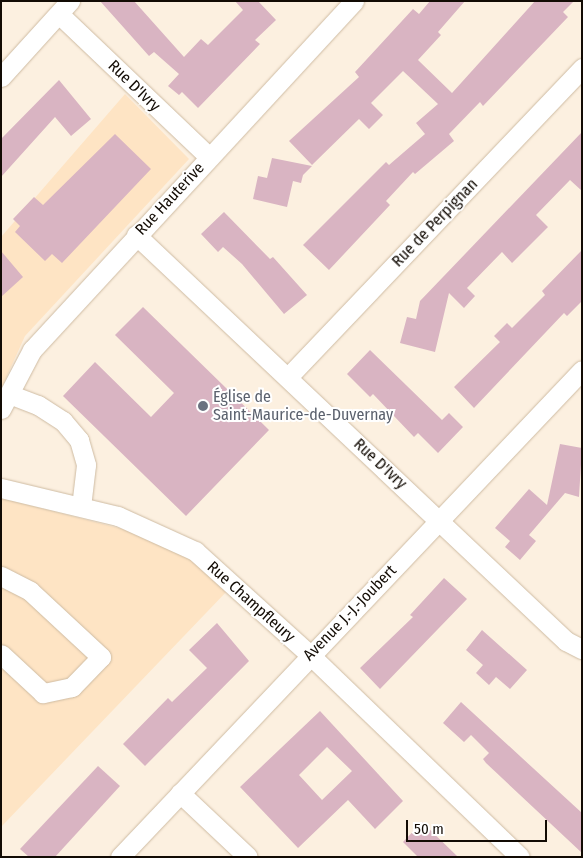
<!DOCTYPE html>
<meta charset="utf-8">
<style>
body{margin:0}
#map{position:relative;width:583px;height:858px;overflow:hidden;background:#fcf0e0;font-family:"Fira Sans Condensed",sans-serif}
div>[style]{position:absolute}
.built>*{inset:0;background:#fee4c4}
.building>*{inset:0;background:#d9b4c2}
.roads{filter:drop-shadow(0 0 1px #cebba2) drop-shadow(0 0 1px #cebba2)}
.minor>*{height:19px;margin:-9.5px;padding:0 9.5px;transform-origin:9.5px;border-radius:9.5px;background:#fff}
.dots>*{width:14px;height:14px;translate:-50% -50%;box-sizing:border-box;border:2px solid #fff;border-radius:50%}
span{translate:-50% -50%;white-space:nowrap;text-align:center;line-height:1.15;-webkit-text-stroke:4px #fff;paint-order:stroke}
.street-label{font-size:16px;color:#120b04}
.worship-label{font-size:16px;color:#5b616d}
.left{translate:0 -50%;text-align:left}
.frame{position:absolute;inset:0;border:2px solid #120b04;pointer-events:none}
.scale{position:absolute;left:406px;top:820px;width:141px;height:22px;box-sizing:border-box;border:2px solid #120b04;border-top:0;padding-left:6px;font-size:15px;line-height:18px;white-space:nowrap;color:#120b04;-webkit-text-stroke:4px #fff;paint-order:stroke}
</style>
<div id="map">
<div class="built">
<i style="clip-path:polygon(125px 94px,189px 159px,25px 336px,1px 389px,1px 237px)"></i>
<i style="clip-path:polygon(1px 498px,142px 534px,182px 553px,229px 589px,1px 827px)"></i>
</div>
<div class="building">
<i style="clip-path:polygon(100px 1px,134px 1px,184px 57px,201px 39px,208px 45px,243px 10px,235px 1px,258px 1px,276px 20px,255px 40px,260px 44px,198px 108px,182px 92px,179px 95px,168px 86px,179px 74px,154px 52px,149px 56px)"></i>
<i style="clip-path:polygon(430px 1px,465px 1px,438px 32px,441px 35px,418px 60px,452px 93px,535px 1px,574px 1px,563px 12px,568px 17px,483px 106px,480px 102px,449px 134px,454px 141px,415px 174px,413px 172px,386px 201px,390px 205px,329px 270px,303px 245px,386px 162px,389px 165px,425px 134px,416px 123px,438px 104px,403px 71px,371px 103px,383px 115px,369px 129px,359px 119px,312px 165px,289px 141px,359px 77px,355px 72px,413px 9px,419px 14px)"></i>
<i style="clip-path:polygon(59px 80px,91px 119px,71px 136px,55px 117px,1px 177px,1px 139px)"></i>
<i style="clip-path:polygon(582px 132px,582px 191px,570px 180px,536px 215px,548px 227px,512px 263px,502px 252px,467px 288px,475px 296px,464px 308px,449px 293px,435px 352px,400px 343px,407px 317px,416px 319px,420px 301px)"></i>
<i style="clip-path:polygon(115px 134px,151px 169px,62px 263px,52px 254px,45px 261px,15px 232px,20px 226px,13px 219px,34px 197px,43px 205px)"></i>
<i style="clip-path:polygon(272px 158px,312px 166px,303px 175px,301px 183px,293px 181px,287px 207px,253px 199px,258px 176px,267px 178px)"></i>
<i style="clip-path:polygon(224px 212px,270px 259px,273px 257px,307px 295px,284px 314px,242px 264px,223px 247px,218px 252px,201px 234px)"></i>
<i style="clip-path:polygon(582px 250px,582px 301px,567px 316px,564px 313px,474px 408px,454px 387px,500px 342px,494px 336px,507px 323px,512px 328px,545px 295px,542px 291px)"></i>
<i style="clip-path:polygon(1px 251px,23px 277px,1px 297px)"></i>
<i style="clip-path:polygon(143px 307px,269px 430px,186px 516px,63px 396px,95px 362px,151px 417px,174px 393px,115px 335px)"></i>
<i style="clip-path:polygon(370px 350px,442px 420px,449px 413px,463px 427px,438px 453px,418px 433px,414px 437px,373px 394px,370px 397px,347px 374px)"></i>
<i style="clip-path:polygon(560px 444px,582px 448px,579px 497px,565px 493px,529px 535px,536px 541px,520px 560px,505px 547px,510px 541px,495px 528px,529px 489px,547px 505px)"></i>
<i style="clip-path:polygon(444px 578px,467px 599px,380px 689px,360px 668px,413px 617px,410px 615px)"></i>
<i style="clip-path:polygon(217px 623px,249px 661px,145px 766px,123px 744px,168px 698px,172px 702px,207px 668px,189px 650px)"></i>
<i style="clip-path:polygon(482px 630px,527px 670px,510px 689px,496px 677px,489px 685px,476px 673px,483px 665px,466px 650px)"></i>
<i style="clip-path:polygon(461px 702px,582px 813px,582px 853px,486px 763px,483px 759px,489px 753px,471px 735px,464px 742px,443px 723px)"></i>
<i style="clip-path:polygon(evenodd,320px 711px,403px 801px,375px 829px,348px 800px,298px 848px,240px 787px,320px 711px,327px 747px,352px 771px,322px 800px,299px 775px,327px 747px)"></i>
<i style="clip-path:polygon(98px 766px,120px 786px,55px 857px,29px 857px,20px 849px)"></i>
<i style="clip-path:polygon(422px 822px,458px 857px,418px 857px,403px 842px)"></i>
</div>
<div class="roads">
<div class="minor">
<i style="left:59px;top:14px;width:207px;rotate:43.6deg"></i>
<i style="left:1px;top:77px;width:103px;rotate:-47.8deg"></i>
<i style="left:136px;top:235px;width:591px;rotate:43.36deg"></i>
<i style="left:566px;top:641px;width:18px;rotate:27deg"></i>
<i style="left:288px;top:377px;width:427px;rotate:-46.4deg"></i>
<i style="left:9px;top:394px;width:31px;rotate:21deg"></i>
<i style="left:38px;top:405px;width:30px;rotate:33deg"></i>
<i style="left:63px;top:421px;width:25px;rotate:50deg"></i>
<i style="left:79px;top:440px;width:26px;rotate:74deg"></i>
<i style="left:86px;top:465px;width:42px;rotate:96.8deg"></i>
<i style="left:1px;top:409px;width:67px;rotate:-62.3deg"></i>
<i style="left:32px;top:350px;width:475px;rotate:-47.3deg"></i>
<i style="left:1px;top:488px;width:120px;rotate:13.5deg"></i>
<i style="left:118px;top:516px;width:85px;rotate:24.4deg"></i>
<i style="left:195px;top:551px;width:155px;rotate:42.1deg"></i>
<i style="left:310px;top:655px;width:291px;rotate:43.9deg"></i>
<i style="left:1px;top:576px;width:33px;rotate:27deg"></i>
<i style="left:30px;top:591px;width:97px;rotate:42.9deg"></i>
<i style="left:101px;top:657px;width:42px;rotate:134deg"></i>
<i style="left:72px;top:687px;width:30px;rotate:168deg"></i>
<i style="left:43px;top:693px;width:57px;rotate:-137.1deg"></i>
<i style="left:180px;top:793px;width:93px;rotate:43.3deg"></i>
<i style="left:120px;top:857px;width:671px;rotate:-46.51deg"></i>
</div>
</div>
<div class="dots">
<i style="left:203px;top:406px;background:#6b7280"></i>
</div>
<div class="street-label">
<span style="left:134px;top:86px;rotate:44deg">Rue D'Ivry</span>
<span style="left:170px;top:199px;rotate:-47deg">Rue Hauterive</span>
<span style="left:435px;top:223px;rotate:-46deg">Rue de Perpignan</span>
<span style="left:380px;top:464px;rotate:43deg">Rue D'Ivry</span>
<span style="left:251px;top:602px;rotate:42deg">Rue Champfleury</span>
<span style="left:350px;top:613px;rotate:-46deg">Avenue J.-J.-Joubert</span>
</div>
<div class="worship-label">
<span class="left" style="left:213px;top:406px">Église de<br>Saint-Maurice-de-Duvernay</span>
</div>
<div class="frame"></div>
<div class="scale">50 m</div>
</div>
